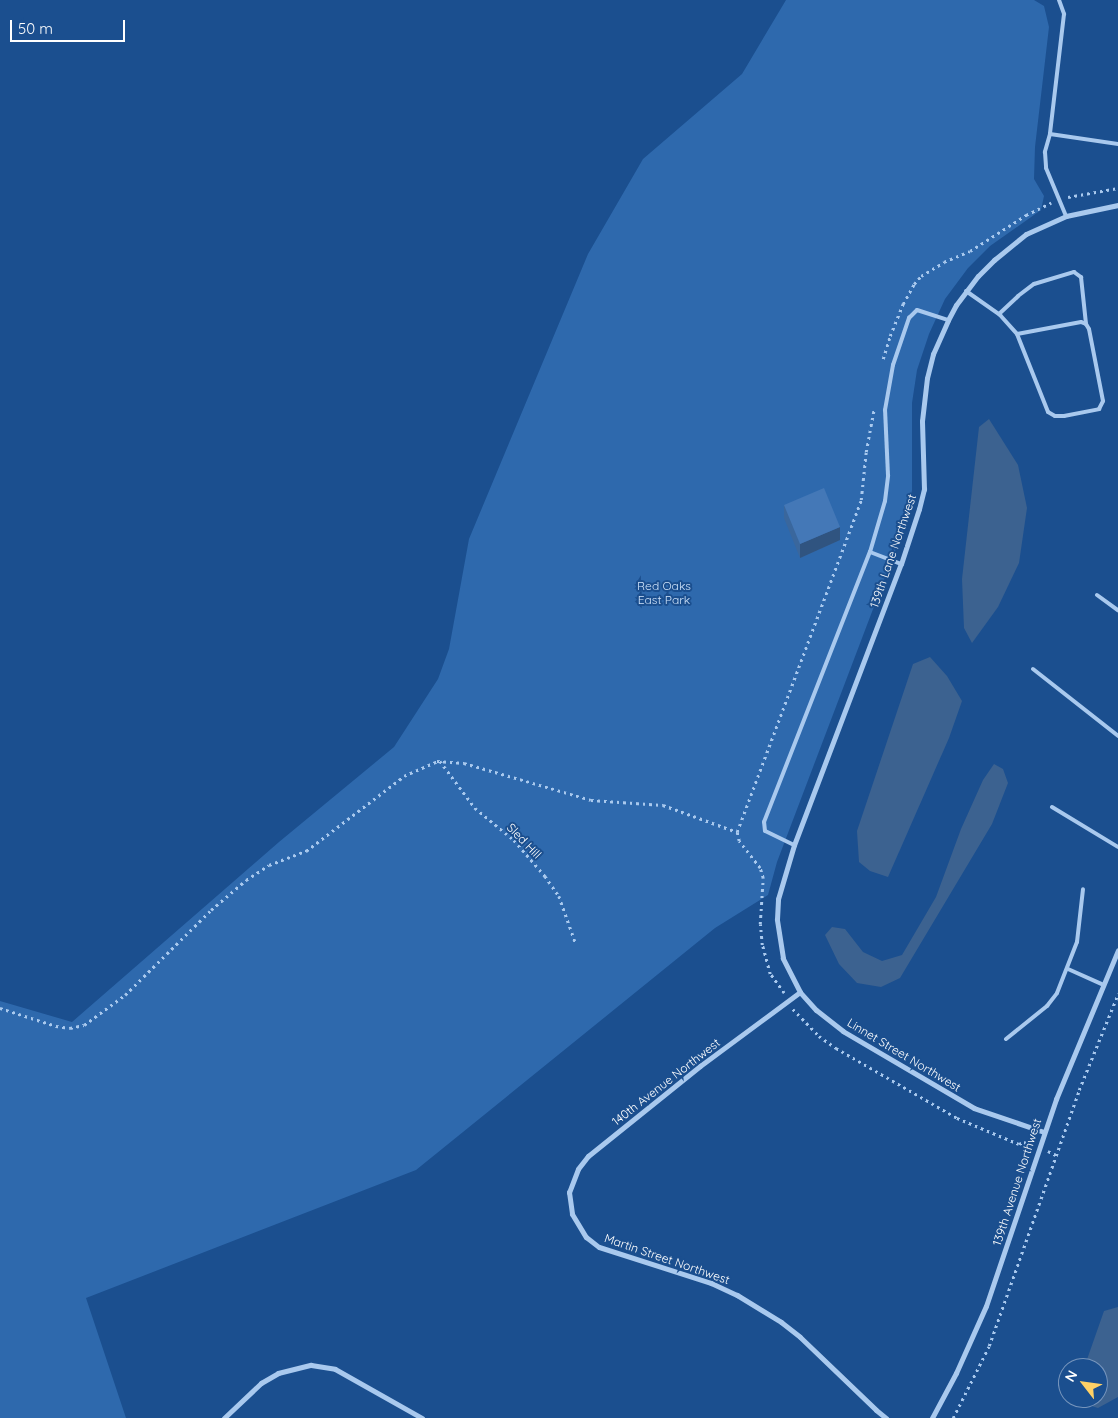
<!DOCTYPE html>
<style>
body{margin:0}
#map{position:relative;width:1118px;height:1418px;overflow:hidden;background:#1b4f8f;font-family:Quicksand,sans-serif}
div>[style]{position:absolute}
.green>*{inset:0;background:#2e69ad}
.water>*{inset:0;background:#3c6290}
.path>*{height:2.5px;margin-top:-1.25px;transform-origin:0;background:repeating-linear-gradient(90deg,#a9c9ee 0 2.5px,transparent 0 6.5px)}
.service>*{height:4px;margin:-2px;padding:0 2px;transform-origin:2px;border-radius:2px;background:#a9c9ee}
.minor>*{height:5px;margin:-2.5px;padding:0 2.5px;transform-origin:2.5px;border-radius:2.5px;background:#a9c9ee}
.wall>*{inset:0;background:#3a679d}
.shaded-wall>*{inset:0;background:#305480}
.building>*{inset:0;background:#4478b7}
span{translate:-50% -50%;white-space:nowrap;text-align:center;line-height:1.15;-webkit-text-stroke:4px #1b4f8f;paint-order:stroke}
.street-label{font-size:12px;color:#fff}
.park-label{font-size:12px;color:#cfe3fa}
.north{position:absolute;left:1058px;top:1358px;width:50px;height:50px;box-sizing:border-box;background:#1b4f8f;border:1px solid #7695bc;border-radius:50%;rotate:300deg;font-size:14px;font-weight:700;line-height:20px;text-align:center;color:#fff}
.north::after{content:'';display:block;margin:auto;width:18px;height:22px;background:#ffd166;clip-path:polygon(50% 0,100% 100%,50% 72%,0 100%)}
.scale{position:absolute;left:10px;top:20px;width:115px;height:22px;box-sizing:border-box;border:2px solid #fff;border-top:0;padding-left:6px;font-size:15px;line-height:18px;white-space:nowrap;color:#fff;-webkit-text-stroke:4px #1b4f8f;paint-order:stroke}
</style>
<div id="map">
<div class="green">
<i style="clip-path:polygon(786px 0,1034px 0,1044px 6px,1049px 27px,1035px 147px,1034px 179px,1044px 196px,1041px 210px,990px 246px,968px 268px,945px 299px,929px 334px,917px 370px,912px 403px,912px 490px,908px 517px,777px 862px,768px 895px,715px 928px,416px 1170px,86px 1298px,126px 1418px,0 1418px,0 1001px,72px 1022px,279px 842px,394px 747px,438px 679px,449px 649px,469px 539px,588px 254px,643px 159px,742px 74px)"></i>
</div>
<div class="water">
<i style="clip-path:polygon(989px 419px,1018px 465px,1027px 508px,1019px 563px,998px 607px,972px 643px,964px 628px,962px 579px,979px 427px)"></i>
<i style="clip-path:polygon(930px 657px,947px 676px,962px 701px,949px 738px,888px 877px,870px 871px,859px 862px,857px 831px,913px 664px)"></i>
<i style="clip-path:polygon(994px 764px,1003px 769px,1008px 783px,992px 824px,900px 978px,881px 987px,857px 983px,839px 964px,825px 935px,832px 927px,845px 929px,863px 952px,882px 961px,902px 955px,936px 897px,961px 829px,983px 780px)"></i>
<i style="clip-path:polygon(1118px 1307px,1118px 1397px,1098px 1408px,1082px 1403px,1081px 1398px,1098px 1398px,1098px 1368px,1084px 1368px,1104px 1311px)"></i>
</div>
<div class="path">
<i style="left:1068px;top:197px;width:51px;rotate:-10.2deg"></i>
<i style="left:883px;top:359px;width:24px;rotate:-73deg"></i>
<i style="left:890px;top:336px;width:35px;rotate:-68deg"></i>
<i style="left:903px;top:304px;width:23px;rotate:-61deg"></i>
<i style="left:914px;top:284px;width:11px;rotate:-49deg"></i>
<i style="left:921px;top:276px;width:27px;rotate:-31deg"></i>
<i style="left:944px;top:262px;width:28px;rotate:-23deg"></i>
<i style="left:970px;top:251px;width:67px;rotate:-32.7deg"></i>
<i style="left:1026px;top:215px;width:28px;rotate:-26deg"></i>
<i style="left:440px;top:761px;width:59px;rotate:53.3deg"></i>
<i style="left:475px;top:808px;width:50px;rotate:39.4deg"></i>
<i style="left:514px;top:840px;width:48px;rotate:49.3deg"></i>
<i style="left:545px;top:876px;width:24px;rotate:55deg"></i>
<i style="left:559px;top:896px;width:51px;rotate:70.5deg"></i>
<i style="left:784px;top:993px;width:24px;rotate:-126deg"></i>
<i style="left:770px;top:974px;width:30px;rotate:-105deg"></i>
<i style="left:762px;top:945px;width:21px;rotate:-95deg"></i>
<i style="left:760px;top:924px;width:46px;rotate:-86.3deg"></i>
<i style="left:763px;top:878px;width:10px;rotate:-107deg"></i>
<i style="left:760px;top:868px;width:34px;rotate:-128deg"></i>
<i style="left:739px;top:841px;width:9px;rotate:-103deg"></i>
<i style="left:737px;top:832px;width:354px;rotate:-69.5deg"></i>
<i style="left:861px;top:500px;width:48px;rotate:-84.1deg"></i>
<i style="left:866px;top:452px;width:44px;rotate:-79.5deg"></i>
<i style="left:0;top:1008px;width:59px;rotate:17.8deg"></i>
<i style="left:56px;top:1026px;width:14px;rotate:8deg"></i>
<i style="left:70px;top:1028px;width:14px;rotate:-12deg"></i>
<i style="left:84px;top:1025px;width:51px;rotate:-36.2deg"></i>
<i style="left:125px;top:995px;width:121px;rotate:-44.7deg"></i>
<i style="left:211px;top:910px;width:46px;rotate:-40.6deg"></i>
<i style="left:246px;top:880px;width:27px;rotate:-33deg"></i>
<i style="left:269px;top:865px;width:40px;rotate:-21deg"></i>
<i style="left:306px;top:851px;width:123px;rotate:-37.4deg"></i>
<i style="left:404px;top:776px;width:36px;rotate:-24deg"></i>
<i style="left:437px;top:761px;width:27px;rotate:4deg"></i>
<i style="left:464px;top:763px;width:132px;rotate:16.2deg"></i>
<i style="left:591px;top:800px;width:72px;rotate:4deg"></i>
<i style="left:663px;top:805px;width:79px;rotate:20deg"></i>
<i style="left:793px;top:1009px;width:37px;rotate:46deg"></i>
<i style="left:819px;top:1036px;width:21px;rotate:35deg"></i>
<i style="left:836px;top:1048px;width:140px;rotate:30deg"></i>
<i style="left:957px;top:1118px;width:67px;rotate:22.8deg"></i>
<i style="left:1019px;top:1144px;width:5px;rotate:-22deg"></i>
<i style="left:1024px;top:1142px;width:9px;rotate:21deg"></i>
<i style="left:1048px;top:1151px;width:9px;rotate:27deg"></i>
<i style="left:953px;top:1418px;width:80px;rotate:-63.4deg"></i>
<i style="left:989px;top:1346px;width:271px;rotate:-70.6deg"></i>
<i style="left:1079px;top:1090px;width:104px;rotate:-67.9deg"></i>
</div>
<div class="service">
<i style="left:1059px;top:0;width:15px;rotate:70deg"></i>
<i style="left:1064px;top:14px;width:121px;rotate:96.7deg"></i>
<i style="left:1050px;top:134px;width:19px;rotate:106deg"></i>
<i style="left:1045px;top:152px;width:16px;rotate:86deg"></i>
<i style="left:1046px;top:168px;width:52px;rotate:67.4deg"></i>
<i style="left:1050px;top:134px;width:69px;rotate:8.4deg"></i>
<i style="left:966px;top:291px;width:42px;rotate:35.2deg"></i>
<i style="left:1000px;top:315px;width:25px;rotate:48deg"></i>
<i style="left:1017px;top:334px;width:84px;rotate:68.3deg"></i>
<i style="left:1048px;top:412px;width:8px;rotate:30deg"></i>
<i style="left:1055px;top:416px;width:9px"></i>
<i style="left:1064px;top:416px;width:36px;rotate:-11deg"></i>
<i style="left:1099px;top:409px;width:9px;rotate:-63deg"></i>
<i style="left:1103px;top:401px;width:73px;rotate:-101deg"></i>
<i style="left:1089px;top:329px;width:6px;rotate:-121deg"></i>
<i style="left:1086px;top:324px;width:5px;rotate:-158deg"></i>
<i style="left:1081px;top:322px;width:65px;rotate:169.4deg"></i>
<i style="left:999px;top:314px;width:26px;rotate:-43deg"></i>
<i style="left:1018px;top:296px;width:20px;rotate:-37deg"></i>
<i style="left:1034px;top:284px;width:42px;rotate:-16.7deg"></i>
<i style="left:1074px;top:272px;width:9px;rotate:36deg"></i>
<i style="left:1081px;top:277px;width:47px;rotate:83.9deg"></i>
<i style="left:870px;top:552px;width:33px;rotate:21deg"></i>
<i style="left:1097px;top:595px;width:26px;rotate:36deg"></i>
<i style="left:1033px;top:669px;width:108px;rotate:38.2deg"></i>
<i style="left:1052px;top:807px;width:77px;rotate:31.2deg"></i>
<i style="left:794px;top:845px;width:32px;rotate:-154deg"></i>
<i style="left:765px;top:831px;width:9px;rotate:-96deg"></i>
<i style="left:764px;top:822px;width:290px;rotate:-68.6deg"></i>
<i style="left:870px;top:552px;width:53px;rotate:-73.6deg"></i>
<i style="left:885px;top:501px;width:26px;rotate:-83deg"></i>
<i style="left:888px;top:475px;width:65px;rotate:-92.6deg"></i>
<i style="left:885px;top:410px;width:46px;rotate:-79.9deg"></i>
<i style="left:893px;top:365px;width:50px;rotate:-71.2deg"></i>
<i style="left:909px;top:318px;width:11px;rotate:-45deg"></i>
<i style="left:917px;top:310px;width:33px;rotate:18deg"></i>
<i style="left:1068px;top:969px;width:37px;rotate:24deg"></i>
<i style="left:1006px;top:1039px;width:53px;rotate:-38.8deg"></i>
<i style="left:1047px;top:1006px;width:16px;rotate:-52deg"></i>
<i style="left:1057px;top:993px;width:55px;rotate:-68.6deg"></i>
<i style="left:1077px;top:942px;width:53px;rotate:-83.5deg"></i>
</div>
<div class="minor">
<i style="left:800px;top:992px;width:124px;rotate:143.5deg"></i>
<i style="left:700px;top:1066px;width:144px;rotate:141.2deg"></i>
<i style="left:588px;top:1156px;width:16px;rotate:128deg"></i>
<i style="left:578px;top:1169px;width:25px;rotate:111deg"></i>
<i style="left:569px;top:1192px;width:22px;rotate:82deg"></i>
<i style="left:572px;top:1214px;width:27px;rotate:59deg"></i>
<i style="left:586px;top:1237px;width:16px;rotate:38deg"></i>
<i style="left:599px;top:1247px;width:118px;rotate:17.8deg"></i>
<i style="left:711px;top:1283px;width:29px;rotate:25deg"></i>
<i style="left:737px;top:1295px;width:52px;rotate:31.5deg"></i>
<i style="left:781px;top:1322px;width:24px;rotate:38deg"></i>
<i style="left:800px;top:1337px;width:105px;rotate:43.8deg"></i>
<i style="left:876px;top:1410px;width:13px;rotate:39deg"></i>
<i style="left:1044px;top:1132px;width:74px;rotate:-161.1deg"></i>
<i style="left:974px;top:1108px;width:152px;rotate:-149.6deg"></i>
<i style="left:843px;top:1031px;width:34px;rotate:-142deg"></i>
<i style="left:816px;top:1010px;width:24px;rotate:-132deg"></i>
<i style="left:800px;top:992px;width:38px;rotate:-117deg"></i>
<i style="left:783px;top:958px;width:39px;rotate:-99deg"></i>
<i style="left:777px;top:919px;width:20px;rotate:-87deg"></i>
<i style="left:778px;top:899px;width:56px;rotate:-73.5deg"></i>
<i style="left:794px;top:845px;width:301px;rotate:-69.2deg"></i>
<i style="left:901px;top:564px;width:58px;rotate:-71.9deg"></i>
<i style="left:919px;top:509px;width:21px;rotate:-76deg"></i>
<i style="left:924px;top:489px;width:68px;rotate:-91.7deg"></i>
<i style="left:922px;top:421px;width:43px;rotate:-83.4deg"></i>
<i style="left:927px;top:378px;width:25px;rotate:-76deg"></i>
<i style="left:933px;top:354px;width:37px;rotate:-66deg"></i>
<i style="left:948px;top:320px;width:17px;rotate:-62deg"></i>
<i style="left:956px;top:305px;width:36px;rotate:-53deg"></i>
<i style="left:978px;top:276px;width:23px;rotate:-45deg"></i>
<i style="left:994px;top:260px;width:41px;rotate:-39.1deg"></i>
<i style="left:1026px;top:234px;width:44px;rotate:-24.2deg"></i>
<i style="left:1066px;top:216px;width:53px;rotate:-11.9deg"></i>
<i style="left:224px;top:1418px;width:51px;rotate:-43.4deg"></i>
<i style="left:261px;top:1383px;width:20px;rotate:-30deg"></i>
<i style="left:278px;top:1373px;width:34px;rotate:-14deg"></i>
<i style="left:311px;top:1365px;width:24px;rotate:9deg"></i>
<i style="left:335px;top:1369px;width:100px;rotate:29.4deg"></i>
<i style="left:932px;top:1418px;width:51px;rotate:-61.9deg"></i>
<i style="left:956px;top:1373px;width:73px;rotate:-65.9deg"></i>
<i style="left:986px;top:1306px;width:219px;rotate:-71.3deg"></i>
<i style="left:1056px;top:1099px;width:161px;rotate:-67.4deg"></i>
</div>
<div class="wall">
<i style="clip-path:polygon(784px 505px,840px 540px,800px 558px,784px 518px)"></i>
</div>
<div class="shaded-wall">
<i style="clip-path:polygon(840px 527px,840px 540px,800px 558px,800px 544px)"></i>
</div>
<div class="building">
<i style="clip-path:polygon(824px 488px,840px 527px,800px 544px,784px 505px)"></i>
</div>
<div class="street-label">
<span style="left:893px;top:551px;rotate:-71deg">139th Lane Northwest</span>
<span style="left:524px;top:841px;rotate:46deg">Sled Hill</span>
<span style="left:904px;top:1055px;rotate:31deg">Linnet Street Northwest</span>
<span style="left:666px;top:1082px;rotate:-38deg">140th Avenue Northwest</span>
<span style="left:1017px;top:1182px;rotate:-72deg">139th Avenue Northwest</span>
<span style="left:667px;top:1259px;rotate:19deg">Martin Street Northwest</span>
</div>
<div class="park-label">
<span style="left:664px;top:593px">Red Oaks<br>East Park</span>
</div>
<div class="north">N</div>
<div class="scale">50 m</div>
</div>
